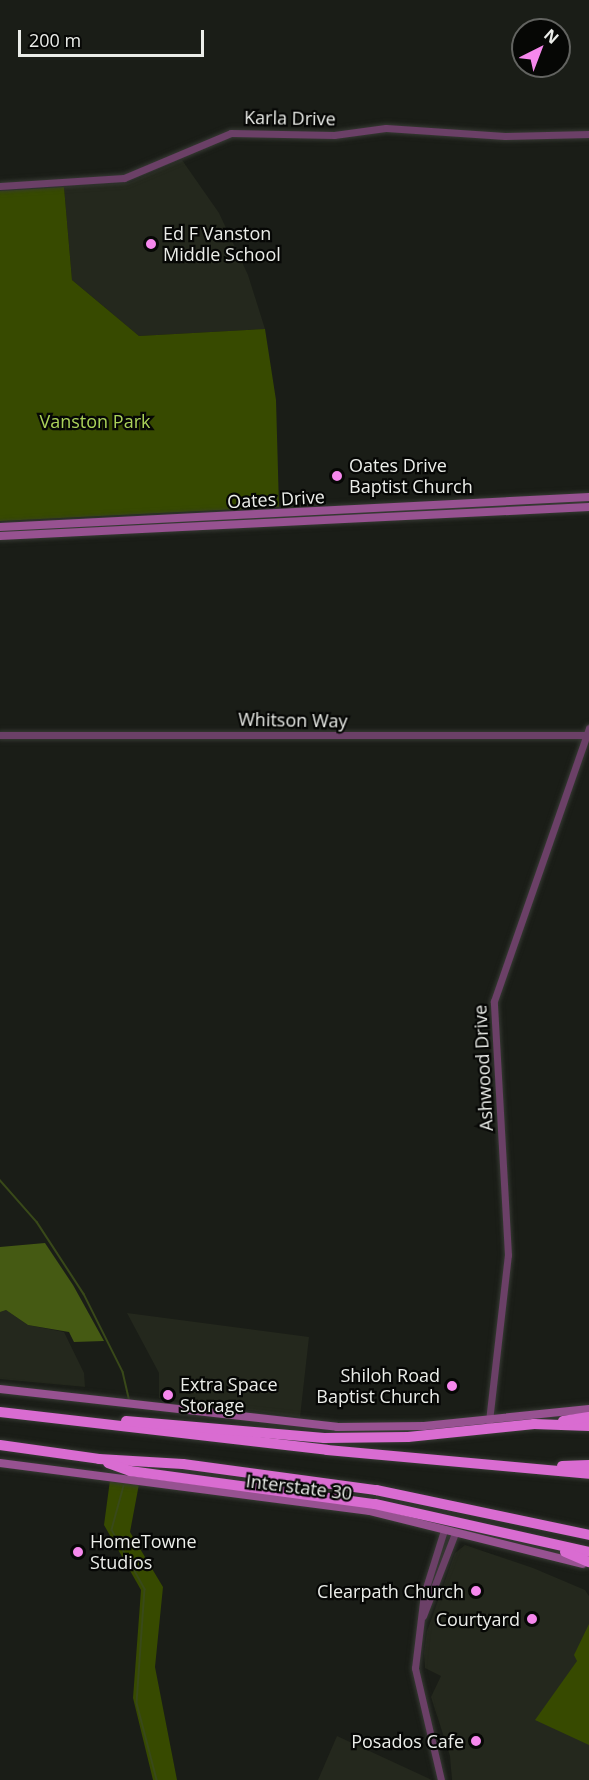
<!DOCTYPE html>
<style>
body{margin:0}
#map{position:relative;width:589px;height:1780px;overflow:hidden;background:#1a1d17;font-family:"Open Sans",sans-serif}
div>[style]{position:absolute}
.built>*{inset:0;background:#24281d}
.green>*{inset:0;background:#374a00}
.forest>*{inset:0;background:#455a13}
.stream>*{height:1.5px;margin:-0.75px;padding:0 0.75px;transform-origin:0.75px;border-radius:0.75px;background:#394919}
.roads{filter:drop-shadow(0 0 2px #373a34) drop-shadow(0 0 2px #373a34)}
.tertiary>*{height:7px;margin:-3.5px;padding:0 3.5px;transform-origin:3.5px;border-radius:3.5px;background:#6b4067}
.secondary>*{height:8px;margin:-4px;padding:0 4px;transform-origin:4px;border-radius:4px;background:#975291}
.motorway>*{height:10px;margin:-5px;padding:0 5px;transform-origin:5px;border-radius:5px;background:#d96cd1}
.dots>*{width:16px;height:16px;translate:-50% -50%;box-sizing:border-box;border:3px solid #060705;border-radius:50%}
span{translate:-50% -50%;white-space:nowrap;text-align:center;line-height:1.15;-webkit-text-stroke:4.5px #060705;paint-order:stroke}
.street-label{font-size:18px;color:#ebede9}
.poi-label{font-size:18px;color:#ebede9}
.left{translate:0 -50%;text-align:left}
.right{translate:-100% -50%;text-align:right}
.park-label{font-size:18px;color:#abd25a}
.north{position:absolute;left:511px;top:18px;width:60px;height:60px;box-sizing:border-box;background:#060705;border:2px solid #626360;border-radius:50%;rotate:42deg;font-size:16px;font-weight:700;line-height:24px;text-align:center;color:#ebede9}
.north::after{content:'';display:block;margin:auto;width:21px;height:27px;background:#f688ed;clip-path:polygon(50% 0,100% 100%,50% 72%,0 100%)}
.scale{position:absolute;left:18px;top:30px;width:186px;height:27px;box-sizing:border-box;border:3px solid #ebede9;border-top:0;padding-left:8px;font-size:18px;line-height:21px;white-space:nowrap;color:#ebede9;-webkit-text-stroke:4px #060705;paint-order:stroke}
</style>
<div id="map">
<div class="built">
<i style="clip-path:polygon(182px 160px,219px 213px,248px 275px,265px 329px,139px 336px,72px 280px,64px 187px,129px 183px)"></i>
<i style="clip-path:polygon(6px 1310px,28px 1325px,64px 1332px,84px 1373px,85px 1387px,0 1379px,0 1312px)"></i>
<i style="clip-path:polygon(127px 1313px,309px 1337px,300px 1417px,159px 1398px,159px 1373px)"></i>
<i style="clip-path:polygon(465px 1545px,533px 1568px,585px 1590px,589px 1596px,589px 1780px,452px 1780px,450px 1756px,431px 1697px,441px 1676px,425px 1668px,424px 1653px,427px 1631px,455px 1553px)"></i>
<i style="clip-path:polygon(337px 1736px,432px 1780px,318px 1780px)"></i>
</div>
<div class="green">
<i style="clip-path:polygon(64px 187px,72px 280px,139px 336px,265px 329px,276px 400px,279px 507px,0 521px,0 191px)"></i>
<i style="clip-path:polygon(110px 1480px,139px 1484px,130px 1532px,163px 1587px,155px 1667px,177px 1780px,153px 1780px,133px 1698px,141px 1590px,104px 1525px)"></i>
<i style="clip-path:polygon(589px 1624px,589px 1745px,535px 1720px,577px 1661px,574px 1655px)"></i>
</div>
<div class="forest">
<i style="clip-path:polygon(45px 1243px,73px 1285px,104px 1341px,74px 1342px,69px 1332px,28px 1325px,6px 1310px,0 1312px,0 1247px)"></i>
</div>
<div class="stream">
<i style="left:0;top:1180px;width:56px;rotate:48.6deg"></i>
<i style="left:37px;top:1222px;width:86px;rotate:56.9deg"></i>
<i style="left:84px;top:1294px;width:87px;rotate:63.4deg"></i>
<i style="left:123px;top:1372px;width:28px;rotate:77deg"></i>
<i style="left:124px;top:1486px;width:46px;rotate:105.3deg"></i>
<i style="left:112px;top:1530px;width:68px;rotate:60.8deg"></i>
<i style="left:145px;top:1589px;width:114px;rotate:94deg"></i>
<i style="left:137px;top:1703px;width:80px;rotate:75.4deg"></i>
</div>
<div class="roads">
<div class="tertiary">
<i style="left:0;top:186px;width:124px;rotate:-3.7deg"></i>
<i style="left:124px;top:178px;width:116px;rotate:-22.8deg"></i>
<i style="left:231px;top:133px;width:103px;rotate:1.1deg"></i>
<i style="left:334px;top:135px;width:52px;rotate:-7.7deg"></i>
<i style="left:386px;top:128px;width:119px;rotate:3.8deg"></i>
<i style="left:505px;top:136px;width:84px;rotate:-1.4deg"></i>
<i style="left:0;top:735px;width:587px"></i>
<i style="left:489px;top:1421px;width:167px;rotate:-83.5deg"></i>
<i style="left:508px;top:1255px;width:254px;rotate:-93.2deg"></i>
<i style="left:494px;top:1001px;width:289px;rotate:-70.8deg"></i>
<i style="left:423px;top:1616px;width:89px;rotate:-68.9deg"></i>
<i style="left:441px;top:1780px;width:115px;rotate:-103.1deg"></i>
<i style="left:415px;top:1668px;width:75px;rotate:-83.1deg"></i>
<i style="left:424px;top:1594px;width:67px;rotate:-72.6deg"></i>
</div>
<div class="secondary">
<i style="left:0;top:527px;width:590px;rotate:-2.92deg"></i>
<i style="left:0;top:536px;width:590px;rotate:-2.82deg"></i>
<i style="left:0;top:1389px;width:339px;rotate:6.4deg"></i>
<i style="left:337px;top:1427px;width:87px;rotate:-0.7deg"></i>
<i style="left:424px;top:1426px;width:166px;rotate:-5.9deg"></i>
<i style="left:0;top:1463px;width:373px;rotate:7.4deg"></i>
<i style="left:370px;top:1511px;width:219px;rotate:14deg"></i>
</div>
<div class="motorway">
<i style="left:0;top:1412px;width:329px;rotate:6.6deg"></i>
<i style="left:327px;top:1450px;width:263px;rotate:5.2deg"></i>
<i style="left:126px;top:1421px;width:199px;rotate:4.9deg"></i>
<i style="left:324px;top:1438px;width:84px;rotate:-0.7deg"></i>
<i style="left:408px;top:1437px;width:127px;rotate:-5.9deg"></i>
<i style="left:534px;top:1424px;width:55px;rotate:2.1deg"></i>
<i style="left:563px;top:1421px;width:26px;rotate:-9deg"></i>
<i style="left:0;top:1445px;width:100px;rotate:8deg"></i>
<i style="left:99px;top:1459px;width:84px;rotate:3.4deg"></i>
<i style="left:183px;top:1464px;width:195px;rotate:7.7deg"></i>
<i style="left:376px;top:1490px;width:218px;rotate:11.9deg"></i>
<i style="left:108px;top:1463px;width:23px;rotate:20deg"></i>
<i style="left:130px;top:1471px;width:247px;rotate:7.7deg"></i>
<i style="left:375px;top:1504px;width:219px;rotate:12.6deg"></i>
<i style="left:562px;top:1466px;width:27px;rotate:-2deg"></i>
<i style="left:565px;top:1552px;width:26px;rotate:23deg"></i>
</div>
</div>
<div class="dots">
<i style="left:151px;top:244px;background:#f688ed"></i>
<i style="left:337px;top:476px;background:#f688ed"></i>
<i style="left:452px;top:1386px;background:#f688ed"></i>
<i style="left:168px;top:1395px;background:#f688ed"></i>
<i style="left:78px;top:1552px;background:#f688ed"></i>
<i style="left:476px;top:1591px;background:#f688ed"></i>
<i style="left:532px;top:1619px;background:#f688ed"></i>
<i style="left:476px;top:1741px;background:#f688ed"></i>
</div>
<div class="street-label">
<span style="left:290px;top:118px;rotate:1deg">Karla Drive</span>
<span style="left:276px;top:499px;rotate:-3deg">Oates Drive</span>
<span style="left:293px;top:720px;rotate:1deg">Whitson Way</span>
<span style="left:483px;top:1068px;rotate:-93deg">Ashwood Drive</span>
<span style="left:299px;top:1487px;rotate:7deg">Interstate 30</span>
</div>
<div class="poi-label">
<span class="left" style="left:163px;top:244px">Ed F Vanston<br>Middle School</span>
<span class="left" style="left:349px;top:476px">Oates Drive<br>Baptist Church</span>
<span class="right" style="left:440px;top:1386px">Shiloh Road<br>Baptist Church</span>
<span class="left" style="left:180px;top:1395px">Extra Space<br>Storage</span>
<span class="left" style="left:90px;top:1552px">HomeTowne<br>Studios</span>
<span class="right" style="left:464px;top:1591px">Clearpath Church</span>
<span class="right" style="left:520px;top:1619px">Courtyard</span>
<span class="right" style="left:464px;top:1741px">Posados Cafe</span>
</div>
<div class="park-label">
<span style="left:95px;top:421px">Vanston Park</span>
</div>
<div class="north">N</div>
<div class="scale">200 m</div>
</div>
